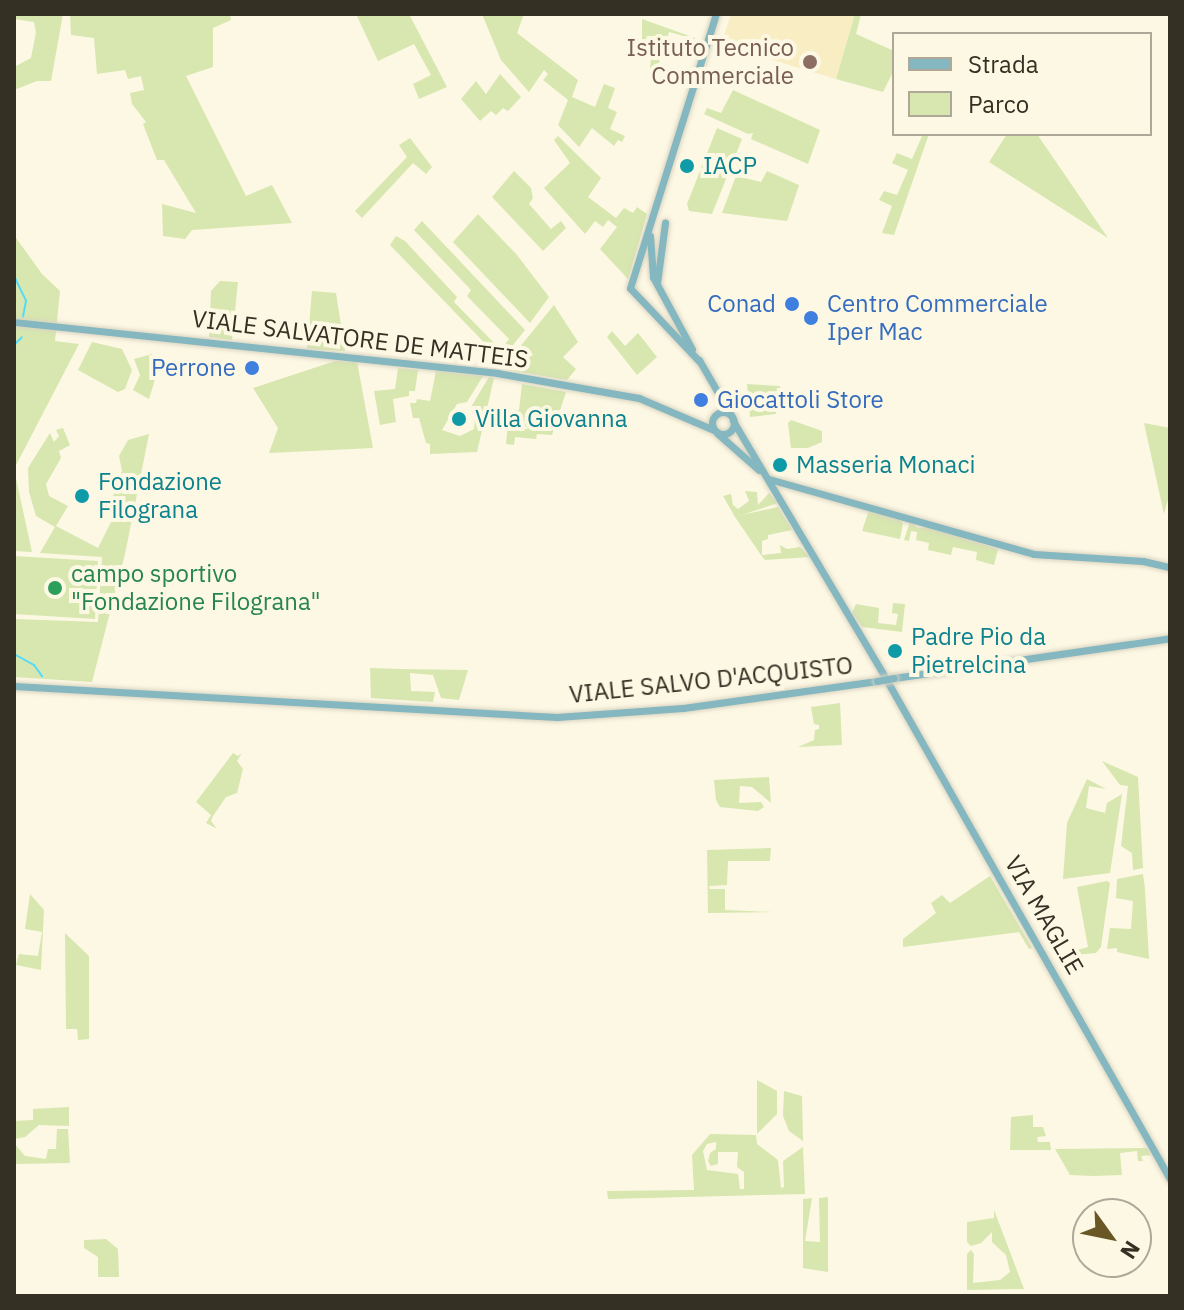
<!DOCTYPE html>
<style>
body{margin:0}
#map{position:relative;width:1184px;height:1310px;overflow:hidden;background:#fdf8e4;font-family:"IBM Plex Sans",sans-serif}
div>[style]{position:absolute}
.built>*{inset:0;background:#f8edc3}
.green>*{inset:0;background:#d7e7af}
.stream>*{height:2px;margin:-1px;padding:0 1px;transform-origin:1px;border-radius:1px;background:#55dbfa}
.roads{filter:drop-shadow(0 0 2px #d9d4c1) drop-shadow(0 0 2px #d9d4c1)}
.minor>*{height:7px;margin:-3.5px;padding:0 3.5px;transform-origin:3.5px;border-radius:3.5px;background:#84b7c0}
.minor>.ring{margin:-3.5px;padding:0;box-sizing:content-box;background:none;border:7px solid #84b7c0;border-radius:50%}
.bridges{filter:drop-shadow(0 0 2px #d9d4c1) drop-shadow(0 0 2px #d9d4c1)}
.minor-bridge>*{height:7px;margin:-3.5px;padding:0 3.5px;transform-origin:3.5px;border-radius:3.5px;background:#84b7c0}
.dots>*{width:22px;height:22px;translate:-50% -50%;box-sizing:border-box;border:4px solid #fdf8e4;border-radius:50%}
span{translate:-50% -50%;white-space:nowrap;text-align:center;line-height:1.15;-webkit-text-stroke:8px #fdf8e4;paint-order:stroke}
.education-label{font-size:24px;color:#785e54}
.right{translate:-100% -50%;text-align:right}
.culture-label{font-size:24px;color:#0d838f}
.left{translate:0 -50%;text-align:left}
.shop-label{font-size:24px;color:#366cbe}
.street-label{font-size:24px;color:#343124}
.leisure-label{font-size:24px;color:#27864d}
.frame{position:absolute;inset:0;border:16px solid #343124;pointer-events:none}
.legend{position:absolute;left:892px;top:32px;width:260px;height:104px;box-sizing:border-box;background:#fdf8e4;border:2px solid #ada897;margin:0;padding:10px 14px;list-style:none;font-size:24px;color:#343124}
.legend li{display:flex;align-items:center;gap:16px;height:40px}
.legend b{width:40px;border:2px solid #ada897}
.north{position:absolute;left:1072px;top:1198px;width:80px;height:80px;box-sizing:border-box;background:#fdf8e4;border:2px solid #ada897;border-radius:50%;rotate:123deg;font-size:22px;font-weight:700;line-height:32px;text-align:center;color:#343124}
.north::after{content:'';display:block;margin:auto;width:28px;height:36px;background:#695826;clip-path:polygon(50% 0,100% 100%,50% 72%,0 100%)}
</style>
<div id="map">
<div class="built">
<i style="clip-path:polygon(731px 14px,855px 14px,836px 79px,721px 45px)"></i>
</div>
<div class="green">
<i style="clip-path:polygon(14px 14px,63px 14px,51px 81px,37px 81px,14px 90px,14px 67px,31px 58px,36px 32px,34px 22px,14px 19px)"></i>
<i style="clip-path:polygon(70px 14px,230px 14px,231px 20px,213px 28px,213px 67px,186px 76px,246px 196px,272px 185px,292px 223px,192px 230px,185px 239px,163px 236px,162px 204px,196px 213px,164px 160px,157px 160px,143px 124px,146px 122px,132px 104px,130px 93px,144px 90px,141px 76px,128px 79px,125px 70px,97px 74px,94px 38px,71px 35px)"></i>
<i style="clip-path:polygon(362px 14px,409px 14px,447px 87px,419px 99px,413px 84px,431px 75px,414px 44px,378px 61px,357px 16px)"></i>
<i style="clip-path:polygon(482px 14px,524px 14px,517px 33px,578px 80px,572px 97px,595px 107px,604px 84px,615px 88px,608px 108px,617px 112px,610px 129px,625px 136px,622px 142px,618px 140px,614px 146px,592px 128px,579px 147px,558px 125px,568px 100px,543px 80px,548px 74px,544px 70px,529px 92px,501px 60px)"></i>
<i style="clip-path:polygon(855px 14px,861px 14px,856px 34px,894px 51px,894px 70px,883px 92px,836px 79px)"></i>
<i style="clip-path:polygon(642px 19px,695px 38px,685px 58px,691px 38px,669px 32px,666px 42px,672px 44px,670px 51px,663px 49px,654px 80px,650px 68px,652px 49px,642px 46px)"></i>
<i style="clip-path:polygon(500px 74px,521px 97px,508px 111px,503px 108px,496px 115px,491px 111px,480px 121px,461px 99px,476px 81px,486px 94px)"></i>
<i style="clip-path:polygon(733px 90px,820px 130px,808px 164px,751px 139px,753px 133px,748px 134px,704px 114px,707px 108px,721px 113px)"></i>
<i style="clip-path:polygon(717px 128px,742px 139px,712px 214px,689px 211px,687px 204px)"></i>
<i style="clip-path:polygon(923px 134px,929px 134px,894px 235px,882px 233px,892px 206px,879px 200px,884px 191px,897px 195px,908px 170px,892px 163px,897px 153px,912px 159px)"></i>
<i style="clip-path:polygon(1007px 134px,1037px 134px,1108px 238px,989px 162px)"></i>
<i style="clip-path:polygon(558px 136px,601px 178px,588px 197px,616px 218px,624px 208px,633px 213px,637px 207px,647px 214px,628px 279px,600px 249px,617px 227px,608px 220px,603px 227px,595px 221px,585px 234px,544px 188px,570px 163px,554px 140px)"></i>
<i style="clip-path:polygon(410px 138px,432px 167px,426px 174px,413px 163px,362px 218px,355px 211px,407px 157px,399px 145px)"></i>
<i style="clip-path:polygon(514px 171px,531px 188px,533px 198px,529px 204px,551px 229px,561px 221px,566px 228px,543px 251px,492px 197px)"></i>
<i style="clip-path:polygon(767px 171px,799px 185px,787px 221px,722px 213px,736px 176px,761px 182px)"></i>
<i style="clip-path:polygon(478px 214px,517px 255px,549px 297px,530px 323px,453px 242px)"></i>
<i style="clip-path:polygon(422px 221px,525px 330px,501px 360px,390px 245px,396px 236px,405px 241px,457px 297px,454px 302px,501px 350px,509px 339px,467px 296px,471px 290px,414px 230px)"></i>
<i style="clip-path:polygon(14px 235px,42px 274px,60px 291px,55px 341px,79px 344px,14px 469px,32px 552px,14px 551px)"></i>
<i style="clip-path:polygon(220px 281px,238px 282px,232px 340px,209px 337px,211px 291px)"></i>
<i style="clip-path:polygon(312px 291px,336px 293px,345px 351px,307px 349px)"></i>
<i style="clip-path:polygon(554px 305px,578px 342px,563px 357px,576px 369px,567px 380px,502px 369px)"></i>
<i style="clip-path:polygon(612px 331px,625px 346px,638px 333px,657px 357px,637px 375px,607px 337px)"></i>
<i style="clip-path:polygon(92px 342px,122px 349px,132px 370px,125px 389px,118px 392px,78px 370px)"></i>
<i style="clip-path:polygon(152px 354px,156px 376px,149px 399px,133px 390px,140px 375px,134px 359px)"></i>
<i style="clip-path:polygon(335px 361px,357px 362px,373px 448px,269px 453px,278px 428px,253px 388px)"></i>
<i style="clip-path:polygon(398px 368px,418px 370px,415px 391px,409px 391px,409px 396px,393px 399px,396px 422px,380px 425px,374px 391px,395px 389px)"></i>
<i style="clip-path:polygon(436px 371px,483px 376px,467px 402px,457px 404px,442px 430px,460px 436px,474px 429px,475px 417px,471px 407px,489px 377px,494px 378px,477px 452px,430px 454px,430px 444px,426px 443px,419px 418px,413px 418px,410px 403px,416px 403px,417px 399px,430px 401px)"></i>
<i style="clip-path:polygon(522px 384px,566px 392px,552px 435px,537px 434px,536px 439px,515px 437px,514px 445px,506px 444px,508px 423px,512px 423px,514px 410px,519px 410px)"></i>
<i style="clip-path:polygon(747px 384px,780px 386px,783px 405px,775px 406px,776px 414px,750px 417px)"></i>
<i style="clip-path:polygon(791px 420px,822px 431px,822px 442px,808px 448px,791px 448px,788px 423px)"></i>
<i style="clip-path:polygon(1144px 423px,1170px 428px,1170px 492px,1164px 514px)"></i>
<i style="clip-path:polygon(63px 428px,70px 445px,59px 451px,61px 458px,46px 484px,49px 496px,68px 506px,56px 526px,98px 548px,121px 502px,113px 496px,122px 471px,119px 456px,128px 440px,149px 434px,125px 554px,92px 682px,14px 677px,14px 619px,98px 622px,102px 557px,40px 553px,55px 527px,36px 516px,29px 492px,28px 468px,50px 433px,54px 442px,59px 436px,56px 430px)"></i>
<i style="clip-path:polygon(745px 491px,757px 492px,758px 505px,769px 493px,778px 503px,742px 515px,778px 507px,792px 530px,768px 535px,768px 539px,762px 541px,762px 555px,781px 553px,780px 545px,787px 549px,800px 547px,810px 557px,765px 560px,761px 555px,735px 517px,723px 496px,731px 494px,733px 505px,738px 509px,749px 501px)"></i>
<i style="clip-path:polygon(869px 510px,900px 520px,903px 523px,900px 539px,862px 531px)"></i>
<i style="clip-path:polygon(910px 522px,918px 528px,927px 527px,998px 549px,994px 565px,976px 560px,977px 552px,953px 547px,951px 555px,928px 550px,929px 543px,916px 540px,917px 532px,911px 531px,909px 541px,904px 540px)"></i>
<i style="clip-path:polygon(14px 556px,98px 561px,95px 619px,14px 614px)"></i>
<i style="clip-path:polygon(893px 603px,905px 604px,902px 632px,862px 627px,852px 613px,856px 604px,879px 608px,878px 623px,896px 625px,898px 614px,892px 613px)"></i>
<i style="clip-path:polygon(370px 668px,401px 669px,468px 670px,459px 700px,441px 698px,433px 675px,410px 673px,411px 691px,435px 692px,433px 702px,371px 698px)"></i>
<i style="clip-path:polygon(840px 703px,842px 745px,798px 747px,814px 740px,815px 730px,819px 729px,819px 725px,814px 724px,811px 707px)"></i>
<i style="clip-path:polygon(233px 753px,238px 756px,242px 753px,237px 761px,243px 769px,237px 793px,226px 797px,213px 816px,211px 821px,217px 829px,206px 823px,211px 815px,196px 802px)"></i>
<i style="clip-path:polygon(1102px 761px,1138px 777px,1143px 868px,1133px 870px,1132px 853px,1121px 846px,1128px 786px,1120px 785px)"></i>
<i style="clip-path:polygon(769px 777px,771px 803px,752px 787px,740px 786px,739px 803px,761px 802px,764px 807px,758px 811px,720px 807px,716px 800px,714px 780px)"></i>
<i style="clip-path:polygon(1087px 779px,1106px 789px,1089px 786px,1086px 808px,1105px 813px,1107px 803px,1122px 794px,1110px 873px,1063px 879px,1067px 823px)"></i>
<i style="clip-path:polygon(771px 848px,770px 861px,728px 861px,727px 885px,709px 886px,710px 889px,725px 889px,725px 910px,773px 912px,708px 913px,707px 850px)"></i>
<i style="clip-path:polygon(1143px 874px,1145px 889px,1149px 959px,1117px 952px,1117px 948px,1107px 949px,1110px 928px,1131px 929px,1133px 901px,1116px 898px,1117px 879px)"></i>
<i style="clip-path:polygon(990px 876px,1032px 948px,1029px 949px,1019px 932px,903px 947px,903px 939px,936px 913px,931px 903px,942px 895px,950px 903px)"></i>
<i style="clip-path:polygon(1107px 881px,1110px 883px,1101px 947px,1096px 953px,1052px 957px,1088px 947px,1077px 887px)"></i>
<i style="clip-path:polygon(30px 894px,44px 910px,41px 970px,16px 965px,19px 954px,38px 956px,42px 932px,25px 929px)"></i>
<i style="clip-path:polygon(65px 933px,89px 956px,89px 1039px,78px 1040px,77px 1029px,66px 1029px)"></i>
<i style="clip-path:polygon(757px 1080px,777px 1091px,777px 1114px,757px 1134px)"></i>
<i style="clip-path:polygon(784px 1091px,802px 1096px,803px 1141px,789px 1131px,783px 1116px)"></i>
<i style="clip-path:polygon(69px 1107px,69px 1126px,39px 1125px,25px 1137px,14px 1139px,14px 1121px,33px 1120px,33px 1109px)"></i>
<i style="clip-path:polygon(1033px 1115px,1033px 1127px,1043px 1127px,1046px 1136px,1037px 1137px,1038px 1142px,1050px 1142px,1051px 1150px,1010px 1150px,1011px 1117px)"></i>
<i style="clip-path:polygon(57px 1129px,68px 1129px,70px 1163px,14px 1164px,14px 1143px,25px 1156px,46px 1159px,48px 1149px,56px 1149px)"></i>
<i style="clip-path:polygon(evenodd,710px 1134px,756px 1135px,757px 1144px,778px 1160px,781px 1188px,784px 1187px,783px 1161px,803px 1147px,805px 1194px,608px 1199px,607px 1191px,694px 1190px,692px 1155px,710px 1134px,716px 1142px,716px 1149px,710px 1153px,708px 1161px,711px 1166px,718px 1164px,718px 1152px,738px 1152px,737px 1167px,744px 1172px,744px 1189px,740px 1189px,738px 1174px,707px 1170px,703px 1151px,707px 1144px,716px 1142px)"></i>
<i style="clip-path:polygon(1147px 1148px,1151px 1155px,1141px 1156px,1143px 1161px,1138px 1161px,1137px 1151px,1120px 1153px,1122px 1175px,1094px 1176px,1070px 1175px,1055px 1149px)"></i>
<i style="clip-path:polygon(828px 1197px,828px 1272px,803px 1268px,803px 1199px,812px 1198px,805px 1241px,820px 1242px,819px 1198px)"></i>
<i style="clip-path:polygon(994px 1210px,1007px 1244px,1024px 1289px,967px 1290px,967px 1254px,971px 1250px,974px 1254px,973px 1283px,1000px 1280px,1010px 1272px,1006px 1255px,992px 1242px,992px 1232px,981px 1243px,971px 1246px,967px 1242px,967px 1222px,994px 1218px)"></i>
<i style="clip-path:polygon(106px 1239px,118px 1249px,119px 1277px,98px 1277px,98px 1257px,84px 1248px,84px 1240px)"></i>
</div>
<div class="stream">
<i style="left:14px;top:276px;width:28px;rotate:64deg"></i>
<i style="left:26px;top:301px;width:16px;rotate:101deg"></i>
<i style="left:14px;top:345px;width:11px;rotate:-45deg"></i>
<i style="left:14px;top:654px;width:23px;rotate:29deg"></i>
<i style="left:34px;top:665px;width:14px;rotate:54deg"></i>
</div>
<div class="roads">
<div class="minor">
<i style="left:650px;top:236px;width:41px;rotate:85.8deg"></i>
<i style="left:653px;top:277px;width:82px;rotate:61.6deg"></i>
<i style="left:657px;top:283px;width:61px;rotate:-82.4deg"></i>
<i style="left:14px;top:322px;width:486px;rotate:6deg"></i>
<i style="left:497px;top:373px;width:144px;rotate:10deg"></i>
<i style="left:639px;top:398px;width:82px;rotate:23.1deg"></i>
<i style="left:699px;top:360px;width:66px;rotate:59.9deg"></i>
<i style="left:699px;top:361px;width:100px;rotate:-133.4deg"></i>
<i style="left:630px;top:288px;width:287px;rotate:-72.6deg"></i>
<i class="ring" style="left:712px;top:412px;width:15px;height:15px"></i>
<i style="left:733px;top:421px;width:292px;rotate:59.3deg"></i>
<i style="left:882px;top:672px;width:583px;rotate:60.4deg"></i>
<i style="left:717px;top:433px;width:56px;rotate:41.4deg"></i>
<i style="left:769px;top:479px;width:275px;rotate:15.8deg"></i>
<i style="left:1034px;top:554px;width:109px;rotate:3.7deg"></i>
<i style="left:1143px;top:561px;width:28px;rotate:13deg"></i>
<i style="left:894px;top:678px;width:279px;rotate:-8.2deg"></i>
<i style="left:14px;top:686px;width:544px;rotate:3.27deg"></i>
<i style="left:557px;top:717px;width:126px;rotate:-4.1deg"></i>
<i style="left:683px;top:708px;width:196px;rotate:-7.9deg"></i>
</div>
</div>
<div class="bridges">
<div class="minor-bridge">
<i style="left:877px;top:681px;width:17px;rotate:-10deg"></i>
</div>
</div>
<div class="dots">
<i style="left:810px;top:62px;background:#8d6e63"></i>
<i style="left:687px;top:166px;background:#0f9aa8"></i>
<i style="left:792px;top:304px;background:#3f7fe0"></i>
<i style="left:811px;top:318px;background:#3f7fe0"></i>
<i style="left:252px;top:368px;background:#3f7fe0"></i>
<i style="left:701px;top:400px;background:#3f7fe0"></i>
<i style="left:459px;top:419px;background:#0f9aa8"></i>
<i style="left:780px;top:465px;background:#0f9aa8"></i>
<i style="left:82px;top:496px;background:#0f9aa8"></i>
<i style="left:55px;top:588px;background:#2e9e5b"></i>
<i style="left:895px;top:651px;background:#0f9aa8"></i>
</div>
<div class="education-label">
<span class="right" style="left:794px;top:62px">Istituto Tecnico<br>Commerciale</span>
</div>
<div class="culture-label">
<span class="left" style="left:703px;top:166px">IACP</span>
<span class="left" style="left:475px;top:419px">Villa Giovanna</span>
<span class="left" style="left:796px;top:465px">Masseria Monaci</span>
<span class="left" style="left:98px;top:496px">Fondazione<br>Filograna</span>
<span class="left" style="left:911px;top:651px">Padre Pio da<br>Pietrelcina</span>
</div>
<div class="shop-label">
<span class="right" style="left:776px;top:304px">Conad</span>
<span class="left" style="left:827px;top:318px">Centro Commerciale<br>Iper Mac</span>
<span class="right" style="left:236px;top:368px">Perrone</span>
<span class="left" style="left:717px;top:400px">Giocattoli Store</span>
</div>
<div class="street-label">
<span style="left:360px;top:339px;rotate:7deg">VIALE SALVATORE DE MATTEIS</span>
<span style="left:711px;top:680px;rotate:-6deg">VIALE SALVO D'ACQUISTO</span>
<span style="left:1044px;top:915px;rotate:60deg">VIA MAGLIE</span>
</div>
<div class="leisure-label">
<span class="left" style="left:71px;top:588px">campo sportivo<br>"Fondazione Filograna"</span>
</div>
<div class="frame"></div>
<ul class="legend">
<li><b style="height:10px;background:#84b7c0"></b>Strada</li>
<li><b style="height:22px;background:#d7e7af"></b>Parco</li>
</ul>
<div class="north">N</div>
</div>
